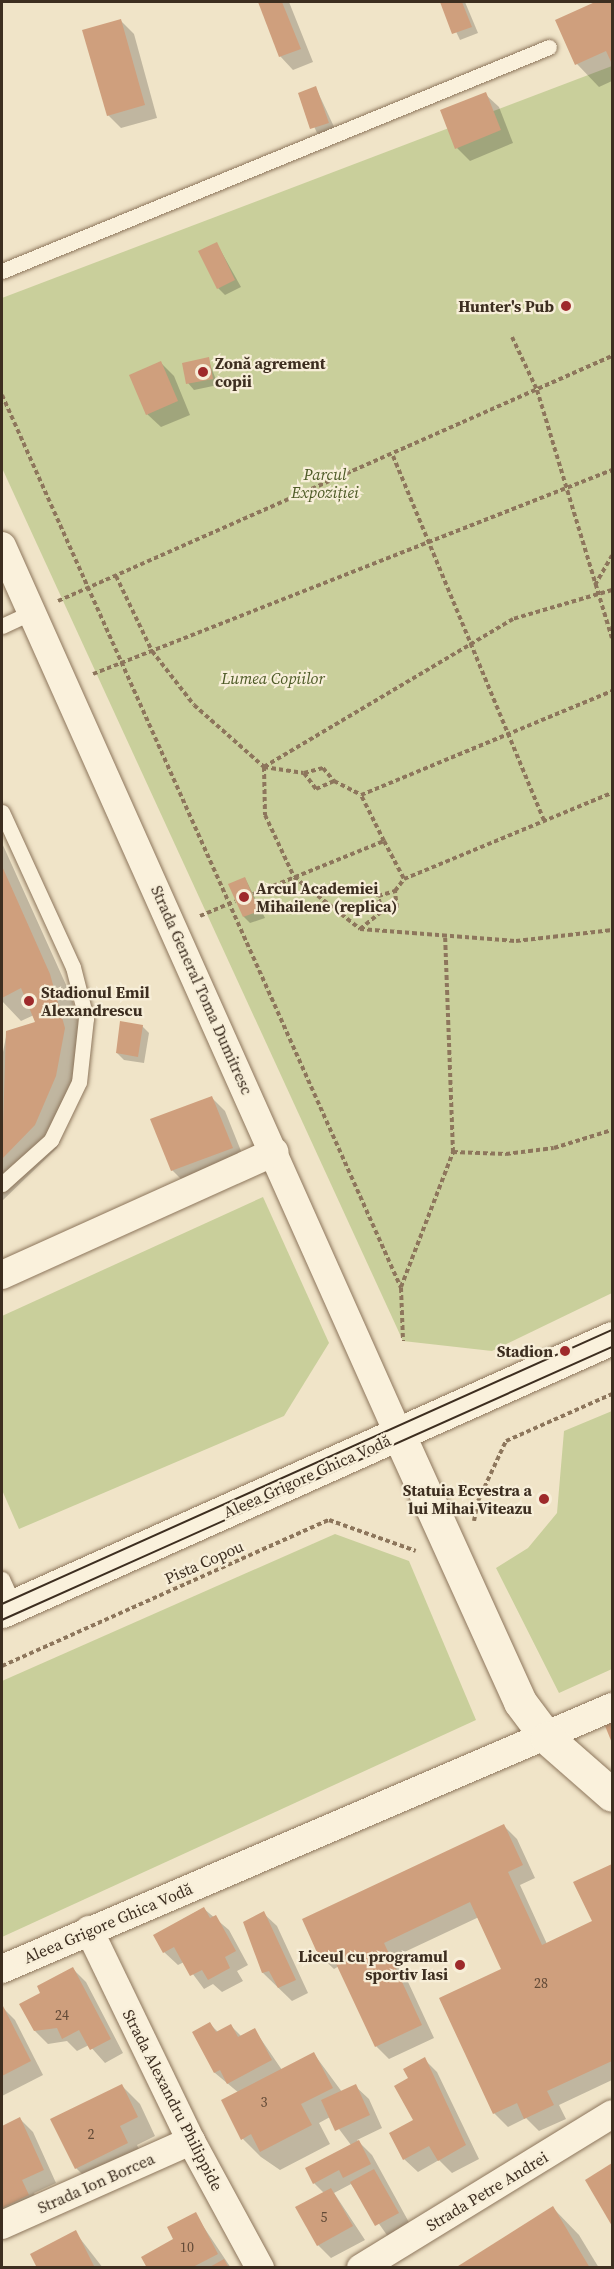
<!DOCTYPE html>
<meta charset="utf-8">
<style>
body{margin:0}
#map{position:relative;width:614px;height:2269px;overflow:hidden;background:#f0e4c8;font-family:"Source Serif 4",serif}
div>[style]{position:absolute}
.green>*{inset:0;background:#c9cf9b}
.shadow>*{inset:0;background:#0003}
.building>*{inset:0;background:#cf9f7d}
.path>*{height:4px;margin-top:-2px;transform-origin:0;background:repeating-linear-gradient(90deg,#8d765c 0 4.5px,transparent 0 7.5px)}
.roads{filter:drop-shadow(0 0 2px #8d765c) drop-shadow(0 0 2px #8d765c)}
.service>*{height:15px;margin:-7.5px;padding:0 7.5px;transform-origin:7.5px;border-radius:7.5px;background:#faf1dc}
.minor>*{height:28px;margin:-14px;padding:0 14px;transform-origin:14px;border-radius:14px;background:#faf1dc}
.tertiary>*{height:33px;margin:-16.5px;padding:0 16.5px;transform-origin:16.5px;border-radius:16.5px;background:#faf1dc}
.secondary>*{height:33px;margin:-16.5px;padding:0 16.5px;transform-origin:16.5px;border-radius:16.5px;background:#faf1dc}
.tram>*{height:1.5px;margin:-0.75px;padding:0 0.75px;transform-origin:0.75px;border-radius:0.75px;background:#3d2e20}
.dots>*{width:16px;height:16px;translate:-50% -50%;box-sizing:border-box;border:3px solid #f7eed8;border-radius:50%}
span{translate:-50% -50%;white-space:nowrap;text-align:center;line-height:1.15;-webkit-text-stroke:4.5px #f7eed8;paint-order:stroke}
.number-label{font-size:14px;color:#624a37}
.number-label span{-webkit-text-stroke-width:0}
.poi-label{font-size:16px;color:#3d2e20;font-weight:700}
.right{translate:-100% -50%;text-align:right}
.left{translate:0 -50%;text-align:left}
.park-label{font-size:16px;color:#4d5a26;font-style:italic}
.street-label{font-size:16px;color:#3d2e20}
.frame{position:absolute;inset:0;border:3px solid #3d2e20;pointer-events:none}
</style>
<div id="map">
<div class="green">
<i style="clip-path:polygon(612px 66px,612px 1293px,492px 1351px,403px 1341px,2px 468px,2px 298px)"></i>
<i style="clip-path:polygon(263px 1197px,329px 1343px,284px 1416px,19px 1529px,2px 1490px,2px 1316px)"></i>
<i style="clip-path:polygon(612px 1411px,612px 1669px,559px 1693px,496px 1568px,528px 1548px,557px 1513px,564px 1431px)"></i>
<i style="clip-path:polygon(335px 1534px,409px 1561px,476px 1720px,2px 1937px,2px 1681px)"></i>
</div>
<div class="shadow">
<i style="clip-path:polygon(259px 2px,289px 2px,313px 62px,293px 70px,280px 56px)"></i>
<i style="clip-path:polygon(442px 2px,465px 2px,478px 33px,460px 40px)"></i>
<i style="clip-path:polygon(599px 2px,612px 2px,612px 81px,599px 87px,577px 64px,557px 21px)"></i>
<i style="clip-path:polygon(121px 21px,134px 34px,157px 118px,121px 128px,108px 115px)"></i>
<i style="clip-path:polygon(316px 88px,335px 129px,318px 135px,299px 94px)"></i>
<i style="clip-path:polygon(485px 94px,499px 107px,513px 143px,470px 161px,457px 148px)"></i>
<i style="clip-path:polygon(217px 244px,241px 287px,225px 295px,218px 288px)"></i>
<i style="clip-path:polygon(208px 359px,218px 385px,194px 390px,188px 383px)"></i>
<i style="clip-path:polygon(161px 363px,174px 376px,190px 415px,161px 427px,147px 414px)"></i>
<i style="clip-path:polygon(2px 843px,72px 998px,86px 1051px,78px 1099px,57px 1148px,2px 1201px,2px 1057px,7px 1032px,37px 1023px,34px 1015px,21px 1021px,2px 1001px)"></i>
<i style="clip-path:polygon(245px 878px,265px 918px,250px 923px,244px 917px)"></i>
<i style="clip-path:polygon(142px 1026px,149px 1033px,144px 1063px,124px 1060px,117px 1053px)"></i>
<i style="clip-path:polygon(212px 1098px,225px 1111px,245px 1161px,185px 1183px,172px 1170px)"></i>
<i style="clip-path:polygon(504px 1826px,517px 1839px,535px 1878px,520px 1885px,547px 1944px,594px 1922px,575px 1883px,612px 1866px,612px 2080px,559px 2105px,566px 2119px,539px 2131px,526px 2118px,508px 2127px,494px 2113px,503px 1970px,479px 1917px,396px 1956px,434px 2038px,389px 2059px,376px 2046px,339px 1966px,334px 1969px,320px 1956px)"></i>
<i style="clip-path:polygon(203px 1908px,229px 1930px,248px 1965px,237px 1971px,243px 1981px,222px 1992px,213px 1984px,204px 1989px,184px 1962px,178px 1965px,164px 1952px,155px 1935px)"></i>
<i style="clip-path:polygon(263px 1913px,277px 1926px,308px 1993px,292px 2001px,263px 1973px,245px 1922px)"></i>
<i style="clip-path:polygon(73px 1969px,86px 1982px,123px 2053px,105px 2063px,89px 2045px,77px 2051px,67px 2041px,48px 2044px,35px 2031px,42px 1993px)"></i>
<i style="clip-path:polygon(2px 2007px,15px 2020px,43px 2075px,2px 2096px)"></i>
<i style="clip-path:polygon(210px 2024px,219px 2033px,231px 2026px,241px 2036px,254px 2029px,282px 2070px,314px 2054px,342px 2092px,355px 2086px,369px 2099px,382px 2128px,357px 2140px,372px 2155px,411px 2226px,389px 2238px,351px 2184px,334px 2193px,365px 2240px,331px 2258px,318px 2245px,324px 2193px,314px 2183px,351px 2145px,330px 2117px,319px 2123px,330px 2144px,280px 2170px,261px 2157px,243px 2139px,239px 2093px,215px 2073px,194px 2033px)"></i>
<i style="clip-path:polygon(424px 2059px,437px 2072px,479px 2159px,452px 2173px,439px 2160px,418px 2172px,404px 2159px,415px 2120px,410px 2079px)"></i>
<i style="clip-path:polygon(122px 2086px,140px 2104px,155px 2136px,137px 2145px,145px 2162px,94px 2186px,76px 2168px)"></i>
<i style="clip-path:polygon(20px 2119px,33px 2132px,56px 2183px,34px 2193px,41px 2209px,2px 2222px,2px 2130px)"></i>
<i style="clip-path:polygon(612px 2165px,612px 2223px,587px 2181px)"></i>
<i style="clip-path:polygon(553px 2208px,579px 2235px,599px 2268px,458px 2268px)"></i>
<i style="clip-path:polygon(195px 2214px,231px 2268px,149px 2268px,175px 2240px)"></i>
<i style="clip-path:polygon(75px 2232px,103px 2268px,39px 2268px)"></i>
</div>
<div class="building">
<i style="clip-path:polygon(258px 2px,282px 2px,301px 49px,279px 57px)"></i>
<i style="clip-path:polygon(440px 2px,462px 2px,472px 27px,452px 34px)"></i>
<i style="clip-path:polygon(595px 2px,612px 2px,612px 64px,606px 51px,575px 65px,555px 20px)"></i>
<i style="clip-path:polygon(121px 19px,145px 105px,107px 116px,82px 30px)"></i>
<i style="clip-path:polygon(316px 86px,329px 123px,310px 129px,298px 93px)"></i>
<i style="clip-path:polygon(486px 92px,501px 130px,455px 149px,440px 110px)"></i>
<i style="clip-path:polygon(217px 242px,235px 280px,217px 289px,198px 251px)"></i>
<i style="clip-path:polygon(209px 357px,213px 379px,186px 384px,182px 363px)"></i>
<i style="clip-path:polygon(161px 361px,178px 401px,146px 415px,129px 375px)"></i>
<i style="clip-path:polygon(2px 866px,50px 974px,65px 1028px,56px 1076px,35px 1125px,2px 1159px,6px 1031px,35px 1022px,21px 988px,2px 998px)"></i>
<i style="clip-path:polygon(245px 877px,259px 911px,243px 917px,228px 884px)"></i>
<i style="clip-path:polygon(120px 1021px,143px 1025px,138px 1057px,116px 1053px)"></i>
<i style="clip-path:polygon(212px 1096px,233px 1148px,171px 1171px,150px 1119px)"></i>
<i style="clip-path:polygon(612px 1711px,612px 1743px,601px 1716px)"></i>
<i style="clip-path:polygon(504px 1824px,523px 1865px,508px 1872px,542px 1945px,592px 1921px,573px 1882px,612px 1864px,612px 2061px,547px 2091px,554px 2105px,524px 2119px,517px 2103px,493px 2114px,439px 1998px,501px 1969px,470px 1902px,384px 1943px,422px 2025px,375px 2047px,330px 1951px,319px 1957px,302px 1919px)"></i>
<i style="clip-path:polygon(204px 1907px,210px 1918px,216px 1915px,236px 1951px,225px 1957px,230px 1968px,208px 1980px,202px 1970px,190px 1976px,174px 1947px,163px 1953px,153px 1935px)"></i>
<i style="clip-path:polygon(264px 1911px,296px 1980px,278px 1988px,269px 1971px,262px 1973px,243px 1922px)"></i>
<i style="clip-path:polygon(73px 1967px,111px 2039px,90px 2050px,79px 2030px,62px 2039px,57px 2028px,34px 2031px,19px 2004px,40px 1993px,37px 1986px)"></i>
<i style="clip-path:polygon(2px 2004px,31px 2061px,2px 2076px)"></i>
<i style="clip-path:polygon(210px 2022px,216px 2032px,231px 2024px,238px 2037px,255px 2028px,272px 2060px,227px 2084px,220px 2070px,214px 2073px,192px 2032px)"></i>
<i style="clip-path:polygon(314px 2052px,333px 2088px,301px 2104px,312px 2125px,260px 2152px,251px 2134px,241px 2140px,221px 2100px)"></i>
<i style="clip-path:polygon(425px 2057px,466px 2145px,438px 2161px,429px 2146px,403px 2160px,389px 2133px,413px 2120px,394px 2086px,408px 2078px,403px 2069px)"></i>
<i style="clip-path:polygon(122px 2084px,138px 2117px,120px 2126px,128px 2143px,75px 2169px,50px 2119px)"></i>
<i style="clip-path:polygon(356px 2084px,370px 2115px,335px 2131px,321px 2100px)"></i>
<i style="clip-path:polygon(20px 2117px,44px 2170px,22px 2180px,29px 2195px,2px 2208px,2px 2126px)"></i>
<i style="clip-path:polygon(359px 2140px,371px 2164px,343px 2178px,339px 2170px,313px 2184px,305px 2168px)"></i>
<i style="clip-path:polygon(612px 2163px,612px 2226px,585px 2180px)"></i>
<i style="clip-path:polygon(374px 2169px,399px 2213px,375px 2226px,350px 2182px)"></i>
<i style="clip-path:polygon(331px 2188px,353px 2226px,317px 2246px,295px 2207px)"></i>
<i style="clip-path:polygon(553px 2206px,590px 2268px,455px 2268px)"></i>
<i style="clip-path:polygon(196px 2212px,218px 2254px,191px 2268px,147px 2268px,141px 2257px,173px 2239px,167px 2227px)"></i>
<i style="clip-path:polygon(76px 2230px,95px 2268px,37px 2268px,30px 2254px)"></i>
<i style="clip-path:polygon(224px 2259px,229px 2268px,208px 2268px)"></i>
</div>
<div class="path">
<i style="left:512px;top:337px;width:59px;rotate:64.7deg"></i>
<i style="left:537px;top:390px;width:259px;rotate:73.2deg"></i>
<i style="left:2px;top:395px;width:978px;rotate:65.92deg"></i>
<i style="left:401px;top:1288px;width:53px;rotate:87.8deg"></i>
<i style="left:393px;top:456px;width:397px;rotate:67.5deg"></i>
<i style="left:116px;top:576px;width:83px;rotate:64.4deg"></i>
<i style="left:152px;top:651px;width:68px;rotate:52.1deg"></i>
<i style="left:194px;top:705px;width:94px;rotate:41.5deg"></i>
<i style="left:264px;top:767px;width:40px;rotate:8.5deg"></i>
<i style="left:304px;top:773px;width:20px;rotate:-15deg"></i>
<i style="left:323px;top:768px;width:17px;rotate:50deg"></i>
<i style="left:334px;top:781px;width:30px;rotate:27deg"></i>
<i style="left:595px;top:585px;width:34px;rotate:-60deg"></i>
<i style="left:612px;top:590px;width:103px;rotate:163.7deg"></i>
<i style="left:513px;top:619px;width:290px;rotate:149.3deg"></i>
<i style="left:264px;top:767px;width:48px;rotate:88.8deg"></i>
<i style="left:265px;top:815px;width:68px;rotate:64.9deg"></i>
<i style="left:294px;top:877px;width:84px;rotate:38.2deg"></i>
<i style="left:360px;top:929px;width:156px;rotate:4.4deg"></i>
<i style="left:516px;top:941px;width:97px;rotate:-6.5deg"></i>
<i style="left:58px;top:601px;width:606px;rotate:-23.86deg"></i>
<i style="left:93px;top:674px;width:558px;rotate:-21.46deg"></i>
<i style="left:304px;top:773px;width:20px;rotate:53deg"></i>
<i style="left:316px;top:789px;width:20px;rotate:-24deg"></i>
<i style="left:384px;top:841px;width:51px;rotate:-116.6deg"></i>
<i style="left:361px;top:795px;width:272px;rotate:-22.5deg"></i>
<i style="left:253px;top:894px;width:141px;rotate:-22deg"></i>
<i style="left:384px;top:841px;width:43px;rotate:62.2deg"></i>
<i style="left:404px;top:879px;width:225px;rotate:-22.5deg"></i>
<i style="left:382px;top:911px;width:15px;rotate:-11deg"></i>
<i style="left:397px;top:908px;width:17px;rotate:-97deg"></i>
<i style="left:200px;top:916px;width:38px;rotate:-23deg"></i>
<i style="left:360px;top:929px;width:28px;rotate:-39deg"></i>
<i style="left:382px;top:911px;width:16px;rotate:-105deg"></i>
<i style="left:378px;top:896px;width:18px;rotate:-16deg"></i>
<i style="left:395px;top:891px;width:15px;rotate:-53deg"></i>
<i style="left:453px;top:1152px;width:53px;rotate:2.2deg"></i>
<i style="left:506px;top:1154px;width:48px;rotate:-7.1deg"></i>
<i style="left:554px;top:1148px;width:61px;rotate:-17.2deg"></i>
<i style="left:401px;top:1287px;width:145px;rotate:-68.9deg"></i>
<i style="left:453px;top:1152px;width:216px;rotate:-92.1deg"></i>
<i style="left:474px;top:1521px;width:20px;rotate:-79deg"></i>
<i style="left:478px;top:1501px;width:66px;rotate:-65deg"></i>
<i style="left:506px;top:1441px;width:116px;rotate:-23.9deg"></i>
<i style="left:2px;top:1666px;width:358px;rotate:-24.1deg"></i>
<i style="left:329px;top:1520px;width:92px;rotate:19.6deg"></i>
</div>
<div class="roads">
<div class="service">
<i style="left:2px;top:271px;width:591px;rotate:-22.27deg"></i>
<i style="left:2px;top:626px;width:31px;rotate:-25deg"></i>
<i style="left:2px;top:812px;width:170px;rotate:65.4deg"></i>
<i style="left:73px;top:967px;width:53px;rotate:75.7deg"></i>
<i style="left:86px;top:1018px;width:64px;rotate:96.2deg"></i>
<i style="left:79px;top:1082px;width:64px;rotate:115.8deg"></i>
<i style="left:51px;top:1140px;width:66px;rotate:138.1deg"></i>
<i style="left:2px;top:1579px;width:30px;rotate:66deg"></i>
</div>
<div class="minor">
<i style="left:2px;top:546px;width:974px;rotate:65.94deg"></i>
<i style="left:2px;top:1275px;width:299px;rotate:-24.3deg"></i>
<i style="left:89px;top:1930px;width:234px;rotate:64.2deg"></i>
<i style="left:191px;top:2141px;width:145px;rotate:61.5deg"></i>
<i style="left:2px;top:1969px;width:664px;rotate:-23.24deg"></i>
<i style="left:2px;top:2225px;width:207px;rotate:-24deg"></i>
<i style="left:361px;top:2268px;width:294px;rotate:-31.5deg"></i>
</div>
<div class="tertiary">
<i style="left:399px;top:1435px;width:293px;rotate:65.6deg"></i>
<i style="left:520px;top:1702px;width:45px;rotate:53.1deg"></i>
<i style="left:547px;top:1738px;width:86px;rotate:41.2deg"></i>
</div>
<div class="secondary">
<i style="left:2px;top:1611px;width:668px;rotate:-24.11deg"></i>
</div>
</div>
<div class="tram">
<i style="left:2px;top:1604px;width:669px;rotate:-24.19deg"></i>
<i style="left:2px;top:1620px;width:668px;rotate:-24.11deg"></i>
</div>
<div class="dots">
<i style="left:566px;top:306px;background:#9e2a2b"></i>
<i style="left:203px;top:372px;background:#9e2a2b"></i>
<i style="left:244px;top:897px;background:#9e2a2b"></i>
<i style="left:29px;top:1001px;background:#9e2a2b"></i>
<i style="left:565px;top:1351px;background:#9e2a2b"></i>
<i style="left:544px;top:1499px;background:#9e2a2b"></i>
<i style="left:460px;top:1965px;background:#9e2a2b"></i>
</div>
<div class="number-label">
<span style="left:541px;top:1983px">28</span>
<span style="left:62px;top:2015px">24</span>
<span style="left:264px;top:2102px">3</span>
<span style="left:91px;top:2134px">2</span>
<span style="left:324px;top:2217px">5</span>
<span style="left:187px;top:2247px">10</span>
</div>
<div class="poi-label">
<span class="right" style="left:554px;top:306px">Hunter's Pub</span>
<span class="left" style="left:215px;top:372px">Zonă agrement<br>copii</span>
<span class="left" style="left:256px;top:897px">Arcul Academiei<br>Mihailene (replica)</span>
<span class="left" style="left:41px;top:1001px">Stadionul Emil<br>Alexandrescu</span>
<span class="right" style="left:553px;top:1351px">Stadion</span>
<span class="right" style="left:532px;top:1499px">Statuia Ecvestra a<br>lui Mihai Viteazu</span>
<span class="right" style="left:448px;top:1965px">Liceul cu programul<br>sportiv Iasi</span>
</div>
<div class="park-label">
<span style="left:325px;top:483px">Parcul<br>Expoziției</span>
<span style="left:273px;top:678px">Lumea Copiilor</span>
</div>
<div class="street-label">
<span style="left:202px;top:990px;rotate:66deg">Strada General Toma Dumitresc</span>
<span style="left:307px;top:1476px;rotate:-24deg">Aleea Grigore Ghica Vodă</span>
<span style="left:204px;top:1562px;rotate:-24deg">Pista Copou</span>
<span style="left:108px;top:1923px;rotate:-23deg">Aleea Grigore Ghica Vodă</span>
<span style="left:173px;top:2100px;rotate:63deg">Strada Alexandru Philippide</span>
<span style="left:96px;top:2183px;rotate:-24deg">Strada Ion Borcea</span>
<span style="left:487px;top:2191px;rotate:-31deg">Strada Petre Andrei</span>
</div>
<div class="frame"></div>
</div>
